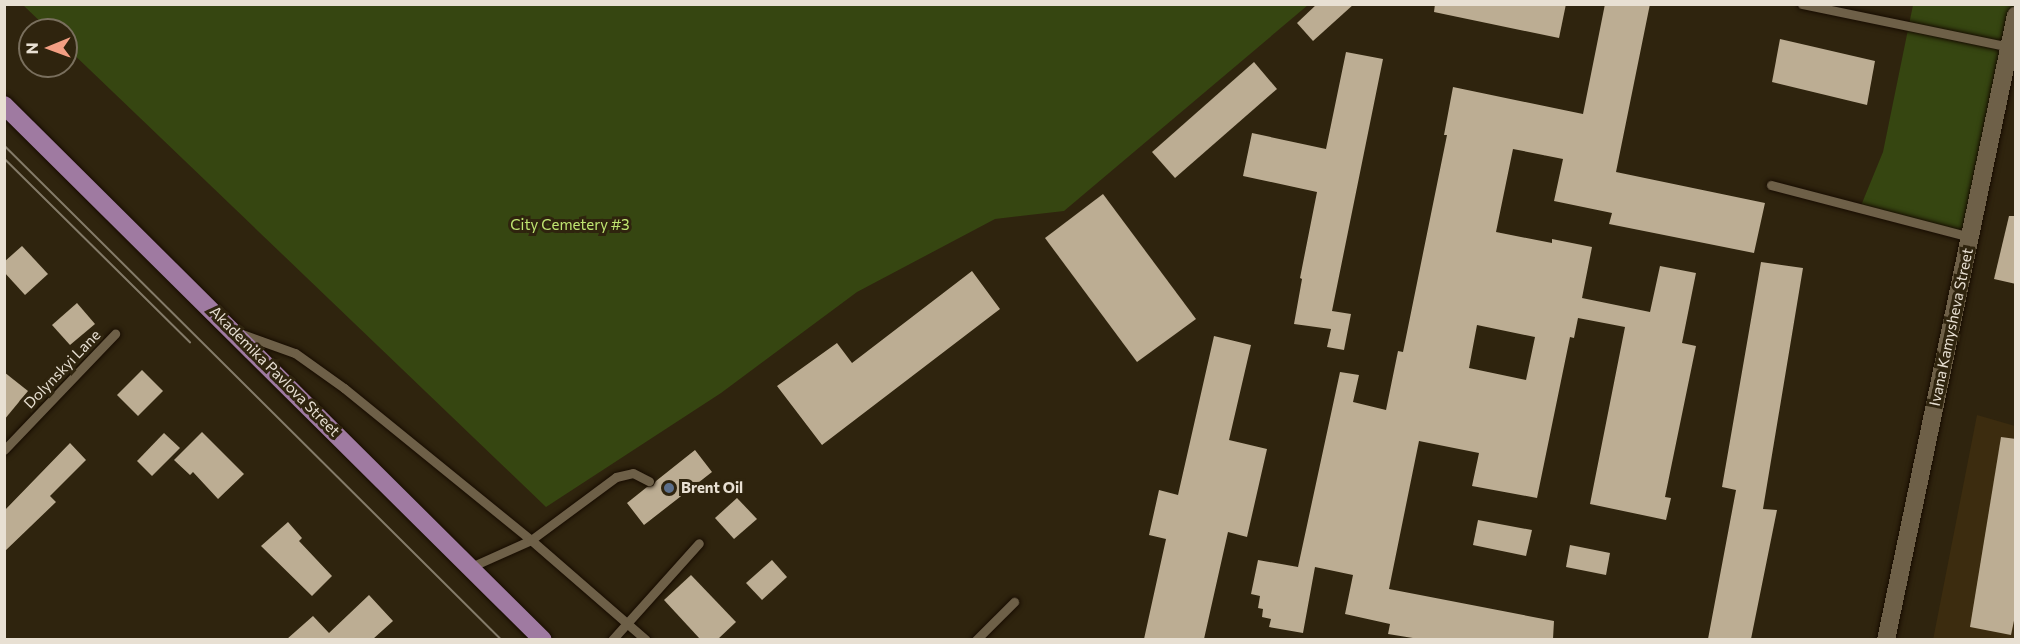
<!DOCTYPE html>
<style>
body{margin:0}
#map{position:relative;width:2020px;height:644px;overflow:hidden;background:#2f240e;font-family:Commissioner,sans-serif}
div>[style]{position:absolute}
.built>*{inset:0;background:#3c2c0f}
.green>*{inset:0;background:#364611}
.building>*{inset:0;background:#bcad93}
.roads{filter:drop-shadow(0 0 2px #170c00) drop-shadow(0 0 2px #170c00)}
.lane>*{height:9px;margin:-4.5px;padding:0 4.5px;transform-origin:4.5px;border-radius:4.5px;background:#6e6048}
.secondary>*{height:18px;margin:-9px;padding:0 9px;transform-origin:9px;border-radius:9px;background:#6e6048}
.primary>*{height:18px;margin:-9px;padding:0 9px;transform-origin:9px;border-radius:9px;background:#9f7aa1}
.tram>*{height:1.5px;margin:-0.75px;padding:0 0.75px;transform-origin:0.75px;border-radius:0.75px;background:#847b69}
.dots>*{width:16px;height:16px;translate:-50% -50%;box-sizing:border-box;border:3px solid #2f240e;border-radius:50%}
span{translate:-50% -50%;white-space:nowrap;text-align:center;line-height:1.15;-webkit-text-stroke:6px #2f240e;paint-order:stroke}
.park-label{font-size:15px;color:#c0e671}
.street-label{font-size:15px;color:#e8e0d3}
.poi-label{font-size:15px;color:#e8e0d3;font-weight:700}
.left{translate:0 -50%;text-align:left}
.frame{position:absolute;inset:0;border:6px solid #e8e0d3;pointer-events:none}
.north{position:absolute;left:18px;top:18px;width:60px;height:60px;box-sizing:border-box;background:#2f240e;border:2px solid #796f5d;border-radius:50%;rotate:269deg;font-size:16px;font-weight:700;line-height:24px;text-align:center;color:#e8e0d3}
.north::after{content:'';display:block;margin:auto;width:21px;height:27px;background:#f39f83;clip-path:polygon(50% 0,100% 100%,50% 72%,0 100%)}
</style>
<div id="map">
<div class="built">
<i style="clip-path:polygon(1977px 415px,2015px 426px,2015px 639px,1933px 640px)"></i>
</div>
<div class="green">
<i style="clip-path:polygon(23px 5px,1308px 5px,1064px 211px,995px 219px,857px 292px,721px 393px,546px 507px,66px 47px,66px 30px,49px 30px)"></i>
<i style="clip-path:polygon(1913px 5px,2015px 5px,2015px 16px,1970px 237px,1860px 208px,1883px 152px)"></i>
</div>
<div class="building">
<i style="clip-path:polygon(1317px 4px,1354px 4px,1313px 41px,1297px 23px)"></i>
<i style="clip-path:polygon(1435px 4px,1566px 4px,1559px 38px,1434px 12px)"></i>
<i style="clip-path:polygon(evenodd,1605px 4px,1650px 4px,1616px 172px,1765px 203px,1754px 253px,1609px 224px,1612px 213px,1554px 201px,1563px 159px,1513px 149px,1496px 232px,1552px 243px,1552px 239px,1592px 247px,1582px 298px,1650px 312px,1660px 266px,1696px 273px,1682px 343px,1696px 346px,1665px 497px,1671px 498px,1666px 520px,1590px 504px,1625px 327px,1578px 318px,1574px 338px,1570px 337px,1537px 498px,1472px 486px,1479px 453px,1419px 441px,1389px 589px,1554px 621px,1553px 639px,1419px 639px,1388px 634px,1390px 624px,1345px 614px,1353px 575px,1315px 567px,1303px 633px,1269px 627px,1271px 619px,1262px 617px,1263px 609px,1258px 608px,1260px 596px,1251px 594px,1258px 560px,1298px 567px,1340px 372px,1359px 375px,1353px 402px,1386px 410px,1398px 351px,1403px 352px,1447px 135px,1444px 135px,1453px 87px,1583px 114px,1605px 4px,1477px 325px,1535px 337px,1526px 380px,1469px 368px,1477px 325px)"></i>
<i style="clip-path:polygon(1780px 39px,1875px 61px,1867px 105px,1772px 82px)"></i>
<i style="clip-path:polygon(1346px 52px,1383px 59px,1332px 311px,1351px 314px,1344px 350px,1327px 347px,1331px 329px,1294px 324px,1302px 279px,1300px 278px,1317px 192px,1243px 176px,1252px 133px,1326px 149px)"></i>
<i style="clip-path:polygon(1254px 62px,1277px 89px,1175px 178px,1152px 152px)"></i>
<i style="clip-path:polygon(1103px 194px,1196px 319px,1137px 362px,1045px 238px)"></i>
<i style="clip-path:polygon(2009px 216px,2016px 216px,2016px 284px,1994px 279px)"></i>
<i style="clip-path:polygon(22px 246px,48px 274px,25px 295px,4px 272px,4px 262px)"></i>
<i style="clip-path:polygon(1761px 262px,1803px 268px,1763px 509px,1777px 510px,1751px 639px,1708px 639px,1736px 490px,1722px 487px)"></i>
<i style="clip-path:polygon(972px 271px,1000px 309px,822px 445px,777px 386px,837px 343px,852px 363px)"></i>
<i style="clip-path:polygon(77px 303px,95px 324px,70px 345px,52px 325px)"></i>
<i style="clip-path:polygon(1214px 336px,1251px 345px,1229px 440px,1267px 449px,1247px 537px,1228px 532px,1204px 639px,1144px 639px,1166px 539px,1149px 535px,1159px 490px,1178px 495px)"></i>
<i style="clip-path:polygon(142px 370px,163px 391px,138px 416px,117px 395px)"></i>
<i style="clip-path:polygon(4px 372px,28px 391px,4px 420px)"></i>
<i style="clip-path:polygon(202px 432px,244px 474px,218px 499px,193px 472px,190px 475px,174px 460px)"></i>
<i style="clip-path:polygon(164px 433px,180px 448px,152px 476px,137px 461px)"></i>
<i style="clip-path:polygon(2001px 437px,2016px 439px,2016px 611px,2011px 635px,1970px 627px)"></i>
<i style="clip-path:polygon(70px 443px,86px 460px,50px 496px,56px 502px,4px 552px,4px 511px)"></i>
<i style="clip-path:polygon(695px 450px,712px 472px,644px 525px,627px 503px,647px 487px,653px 486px,656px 481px)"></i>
<i style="clip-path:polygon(737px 498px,757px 519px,734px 539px,715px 518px)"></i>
<i style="clip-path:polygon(1478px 520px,1532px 530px,1526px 556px,1473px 545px)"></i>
<i style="clip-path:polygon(288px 522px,302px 538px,299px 541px,332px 576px,312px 596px,261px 546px)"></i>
<i style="clip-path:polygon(1570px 545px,1610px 553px,1606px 575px,1566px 567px)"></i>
<i style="clip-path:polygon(772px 560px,787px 577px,762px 600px,746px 583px)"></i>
<i style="clip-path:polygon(691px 575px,736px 622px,718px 639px,700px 639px,664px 600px)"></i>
<i style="clip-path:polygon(369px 595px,393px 621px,373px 639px,287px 639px,313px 616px,329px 633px)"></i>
</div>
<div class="roads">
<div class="lane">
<i style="left:1802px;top:4px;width:211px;rotate:11.7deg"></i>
<i style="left:1771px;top:185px;width:206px;rotate:14.6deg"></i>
<i style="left:239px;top:333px;width:59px;rotate:19.7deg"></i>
<i style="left:295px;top:353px;width:60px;rotate:35.5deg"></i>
<i style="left:344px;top:388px;width:241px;rotate:39.1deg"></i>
<i style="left:531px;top:540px;width:106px;rotate:-36.5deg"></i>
<i style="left:616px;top:477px;width:17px;rotate:-13deg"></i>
<i style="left:633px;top:473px;width:18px;rotate:27deg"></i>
<i style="left:4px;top:450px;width:161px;rotate:-46.3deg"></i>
<i style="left:473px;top:566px;width:64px;rotate:-24.1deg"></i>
<i style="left:531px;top:540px;width:152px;rotate:41deg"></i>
<i style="left:612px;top:640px;width:130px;rotate:-48.1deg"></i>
<i style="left:976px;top:640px;width:54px;rotate:-45deg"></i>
</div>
<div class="secondary">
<i style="left:1886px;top:640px;width:638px;rotate:-78.25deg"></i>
</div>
<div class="primary">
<i style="left:4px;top:105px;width:759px;rotate:44.79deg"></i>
</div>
</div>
<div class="tram">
<i style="left:4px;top:145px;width:702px;rotate:44.83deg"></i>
<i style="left:4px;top:158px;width:262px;rotate:44.7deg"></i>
</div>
<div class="dots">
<i style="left:669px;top:488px;background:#5c6f8a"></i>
</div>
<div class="park-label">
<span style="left:570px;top:225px">City Cemetery #3</span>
</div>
<div class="street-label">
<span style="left:1951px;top:327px;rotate:-78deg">Ivana Kamysheva Street</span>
<span style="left:62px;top:369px;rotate:-46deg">Dolynskyi Lane</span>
<span style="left:275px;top:371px;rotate:45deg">Akademika Pavlova Street</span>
</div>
<div class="poi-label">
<span class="left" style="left:681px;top:488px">Brent Oil</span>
</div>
<div class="frame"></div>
<div class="north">N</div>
</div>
